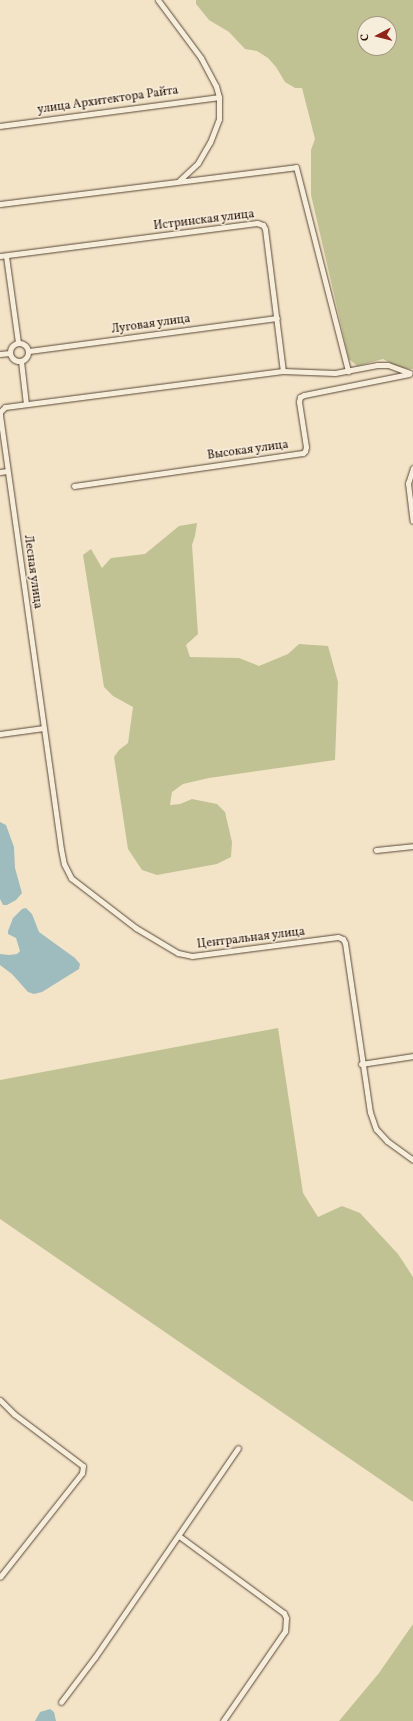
<!DOCTYPE html>
<meta charset="utf-8">
<style>
body{margin:0}
#map{position:relative;width:413px;height:1721px;overflow:hidden;background:#f3e4c8;font-family:Vollkorn,serif}
div>[style]{position:absolute}
.green>*{inset:0;background:#c0c293}
.water>*{inset:0;background:#9ebcbe}
.roads{filter:drop-shadow(0 0 1px #594737) drop-shadow(0 0 1px #594737)}
.minor>*{height:5px;margin:-2.5px;padding:0 2.5px;transform-origin:2.5px;border-radius:2.5px;background:#f7eddb}
.minor>.ring{margin:-2.5px;padding:0;box-sizing:content-box;background:none;border:5px solid #f7eddb;border-radius:50%}
span{translate:-50% -50%;white-space:nowrap;text-align:center;line-height:1.15;-webkit-text-stroke:3px #f7eddb;paint-order:stroke}
.street-label{font-size:12px;color:#261307}
.north{position:absolute;left:357px;top:16px;width:40px;height:40px;box-sizing:border-box;background:#f7eddb;border:1px solid #a39686;border-radius:50%;rotate:263deg;font-size:11px;font-weight:700;line-height:16px;text-align:center;color:#261307}
.north::after{content:'';display:block;margin:auto;width:14px;height:18px;background:#8f2418;clip-path:polygon(50% 0,100% 100%,50% 72%,0 100%)}
</style>
<div id="map">
<div class="green">
<i style="clip-path:polygon(evenodd,196px 0,413px 0,413px 369px,399px 368px,383px 359px,357px 366px,349px 359px,311px 195px,311px 150px,315px 139px,302px 88px,295px 88px,285px 82px,276px 67px,268px 58px,257px 51px,245px 49px,229px 32px,209px 20px,196px 4px,196px 0,365px 24px,389px 24px,389px 48px,365px 48px,365px 24px)"></i>
<i style="clip-path:polygon(197px 523px,195px 536px,192px 545px,198px 634px,186px 645px,190px 657px,239px 658px,259px 666px,288px 654px,299px 644px,328px 646px,338px 682px,335px 760px,209px 778px,183px 784px,172px 792px,170px 805px,180px 804px,192px 799px,217px 804px,225px 812px,232px 842px,231px 857px,217px 864px,157px 875px,142px 870px,128px 849px,114px 757px,119px 750px,128px 743px,133px 707px,113px 696px,104px 687px,83px 555px,91px 549px,102px 568px,111px 558px,145px 554px,179px 526px)"></i>
<i style="clip-path:polygon(278px 1028px,303px 1193px,318px 1217px,342px 1206px,360px 1213px,398px 1254px,413px 1277px,413px 1502px,0 1219px,0 1080px)"></i>
<i style="clip-path:polygon(413px 1624px,413px 1721px,339px 1721px,379px 1673px)"></i>
</div>
<div class="water">
<i style="clip-path:polygon(0 822px,6px 825px,14px 847px,15px 868px,22px 893px,16px 900px,7px 905px,3px 905px,0 899px)"></i>
<i style="clip-path:polygon(26px 908px,32px 914px,39px 932px,75px 958px,80px 964px,79px 969px,42px 992px,34px 994px,28px 992px,12px 974px,0 965px,0 954px,9px 955px,17px 954px,20px 951px,16px 938px,8px 934px,8px 931px,13px 918px,22px 909px)"></i>
<i style="clip-path:polygon(50px 1709px,54px 1712px,56px 1721px,35px 1721px,40px 1712px)"></i>
</div>
<div class="roads">
<div class="minor">
<i style="left:158px;top:0;width:72px;rotate:53.4deg"></i>
<i style="left:201px;top:58px;width:32px;rotate:62deg"></i>
<i style="left:216px;top:86px;width:11px;rotate:75deg"></i>
<i style="left:219px;top:97px;width:22px;rotate:90deg"></i>
<i style="left:219px;top:119px;width:25px;rotate:111deg"></i>
<i style="left:210px;top:142px;width:24px;rotate:120deg"></i>
<i style="left:198px;top:163px;width:26px;rotate:137deg"></i>
<i style="left:0;top:126px;width:221px;rotate:-7.5deg"></i>
<i style="left:0;top:204px;width:298px;rotate:-7.1deg"></i>
<i style="left:296px;top:167px;width:211px;rotate:75.7deg"></i>
<i style="left:0;top:256px;width:259px;rotate:-7.3deg"></i>
<i style="left:257px;top:223px;width:6px;rotate:18deg"></i>
<i style="left:263px;top:225px;width:4px;rotate:63deg"></i>
<i style="left:265px;top:229px;width:143px;rotate:82.8deg"></i>
<i style="left:6px;top:256px;width:87px;rotate:82.1deg"></i>
<i class="ring" style="left:10px;top:343px;width:13px;height:13px"></i>
<i style="left:29px;top:351px;width:250px;rotate:-7.6deg"></i>
<i style="left:0;top:354px;width:10px;rotate:-6deg"></i>
<i style="left:21px;top:361px;width:43px;rotate:83.4deg"></i>
<i style="left:0;top:415px;width:438px;rotate:82deg"></i>
<i style="left:61px;top:849px;width:15px;rotate:79deg"></i>
<i style="left:64px;top:864px;width:16px;rotate:63deg"></i>
<i style="left:71px;top:878px;width:82px;rotate:37.6deg"></i>
<i style="left:136px;top:928px;width:49px;rotate:30.8deg"></i>
<i style="left:178px;top:953px;width:14px;rotate:12deg"></i>
<i style="left:192px;top:956px;width:147px;rotate:-7.4deg"></i>
<i style="left:338px;top:937px;width:5px;rotate:22deg"></i>
<i style="left:343px;top:939px;width:4px;rotate:63deg"></i>
<i style="left:345px;top:943px;width:171px;rotate:81.6deg"></i>
<i style="left:370px;top:1112px;width:18px;rotate:71deg"></i>
<i style="left:376px;top:1129px;width:16px;rotate:47deg"></i>
<i style="left:387px;top:1141px;width:32px;rotate:36deg"></i>
<i style="left:0;top:415px;width:3px;rotate:-90deg"></i>
<i style="left:0;top:412px;width:7px;rotate:-45deg"></i>
<i style="left:5px;top:407px;width:280px;rotate:-7.4deg"></i>
<i style="left:283px;top:371px;width:52px;rotate:2.2deg"></i>
<i style="left:335px;top:373px;width:43px;rotate:-10.8deg"></i>
<i style="left:377px;top:365px;width:11px"></i>
<i style="left:388px;top:365px;width:23px;rotate:20deg"></i>
<i style="left:413px;top:468px;width:16px;rotate:108deg"></i>
<i style="left:408px;top:483px;width:38px;rotate:83deg"></i>
<i style="left:0;top:472px;width:7px;rotate:-8deg"></i>
<i style="left:74px;top:486px;width:231px;rotate:-8.2deg"></i>
<i style="left:303px;top:453px;width:3px;rotate:-45deg"></i>
<i style="left:305px;top:451px;width:4px;rotate:-76deg"></i>
<i style="left:306px;top:447px;width:46px;rotate:-98.8deg"></i>
<i style="left:299px;top:402px;width:5px;rotate:-79deg"></i>
<i style="left:300px;top:397px;width:4px;rotate:-27deg"></i>
<i style="left:304px;top:395px;width:107px;rotate:-11.3deg"></i>
<i style="left:0;top:734px;width:44px;rotate:-7.8deg"></i>
<i style="left:376px;top:850px;width:37px;rotate:-6deg"></i>
<i style="left:361px;top:1064px;width:53px;rotate:-8.7deg"></i>
<i style="left:0;top:1400px;width:20px;rotate:45deg"></i>
<i style="left:14px;top:1414px;width:86px;rotate:37deg"></i>
<i style="left:83px;top:1466px;width:7px;rotate:98deg"></i>
<i style="left:82px;top:1473px;width:132px;rotate:128.3deg"></i>
<i style="left:179px;top:1536px;width:130px;rotate:36.3deg"></i>
<i style="left:284px;top:1613px;width:5px;rotate:68deg"></i>
<i style="left:286px;top:1618px;width:13px;rotate:94deg"></i>
<i style="left:285px;top:1631px;width:109px;rotate:124.6deg"></i>
<i style="left:61px;top:1702px;width:56px;rotate:-52.9deg"></i>
<i style="left:95px;top:1657px;width:253px;rotate:-55.6deg"></i>
</div>
</div>
<div class="street-label">
<span style="left:108px;top:101px;rotate:-8deg">улица Архитектора Райта</span>
<span style="left:204px;top:221px;rotate:-7deg">Истринская улица</span>
<span style="left:151px;top:325px;rotate:-8deg">Луговая улица</span>
<span style="left:248px;top:451px;rotate:-8deg">Высокая улица</span>
<span style="left:32px;top:572px;rotate:82deg">Лесная улица</span>
<span style="left:251px;top:939px;rotate:-7deg">Центральная улица</span>
</div>
<div class="north">С</div>
</div>
